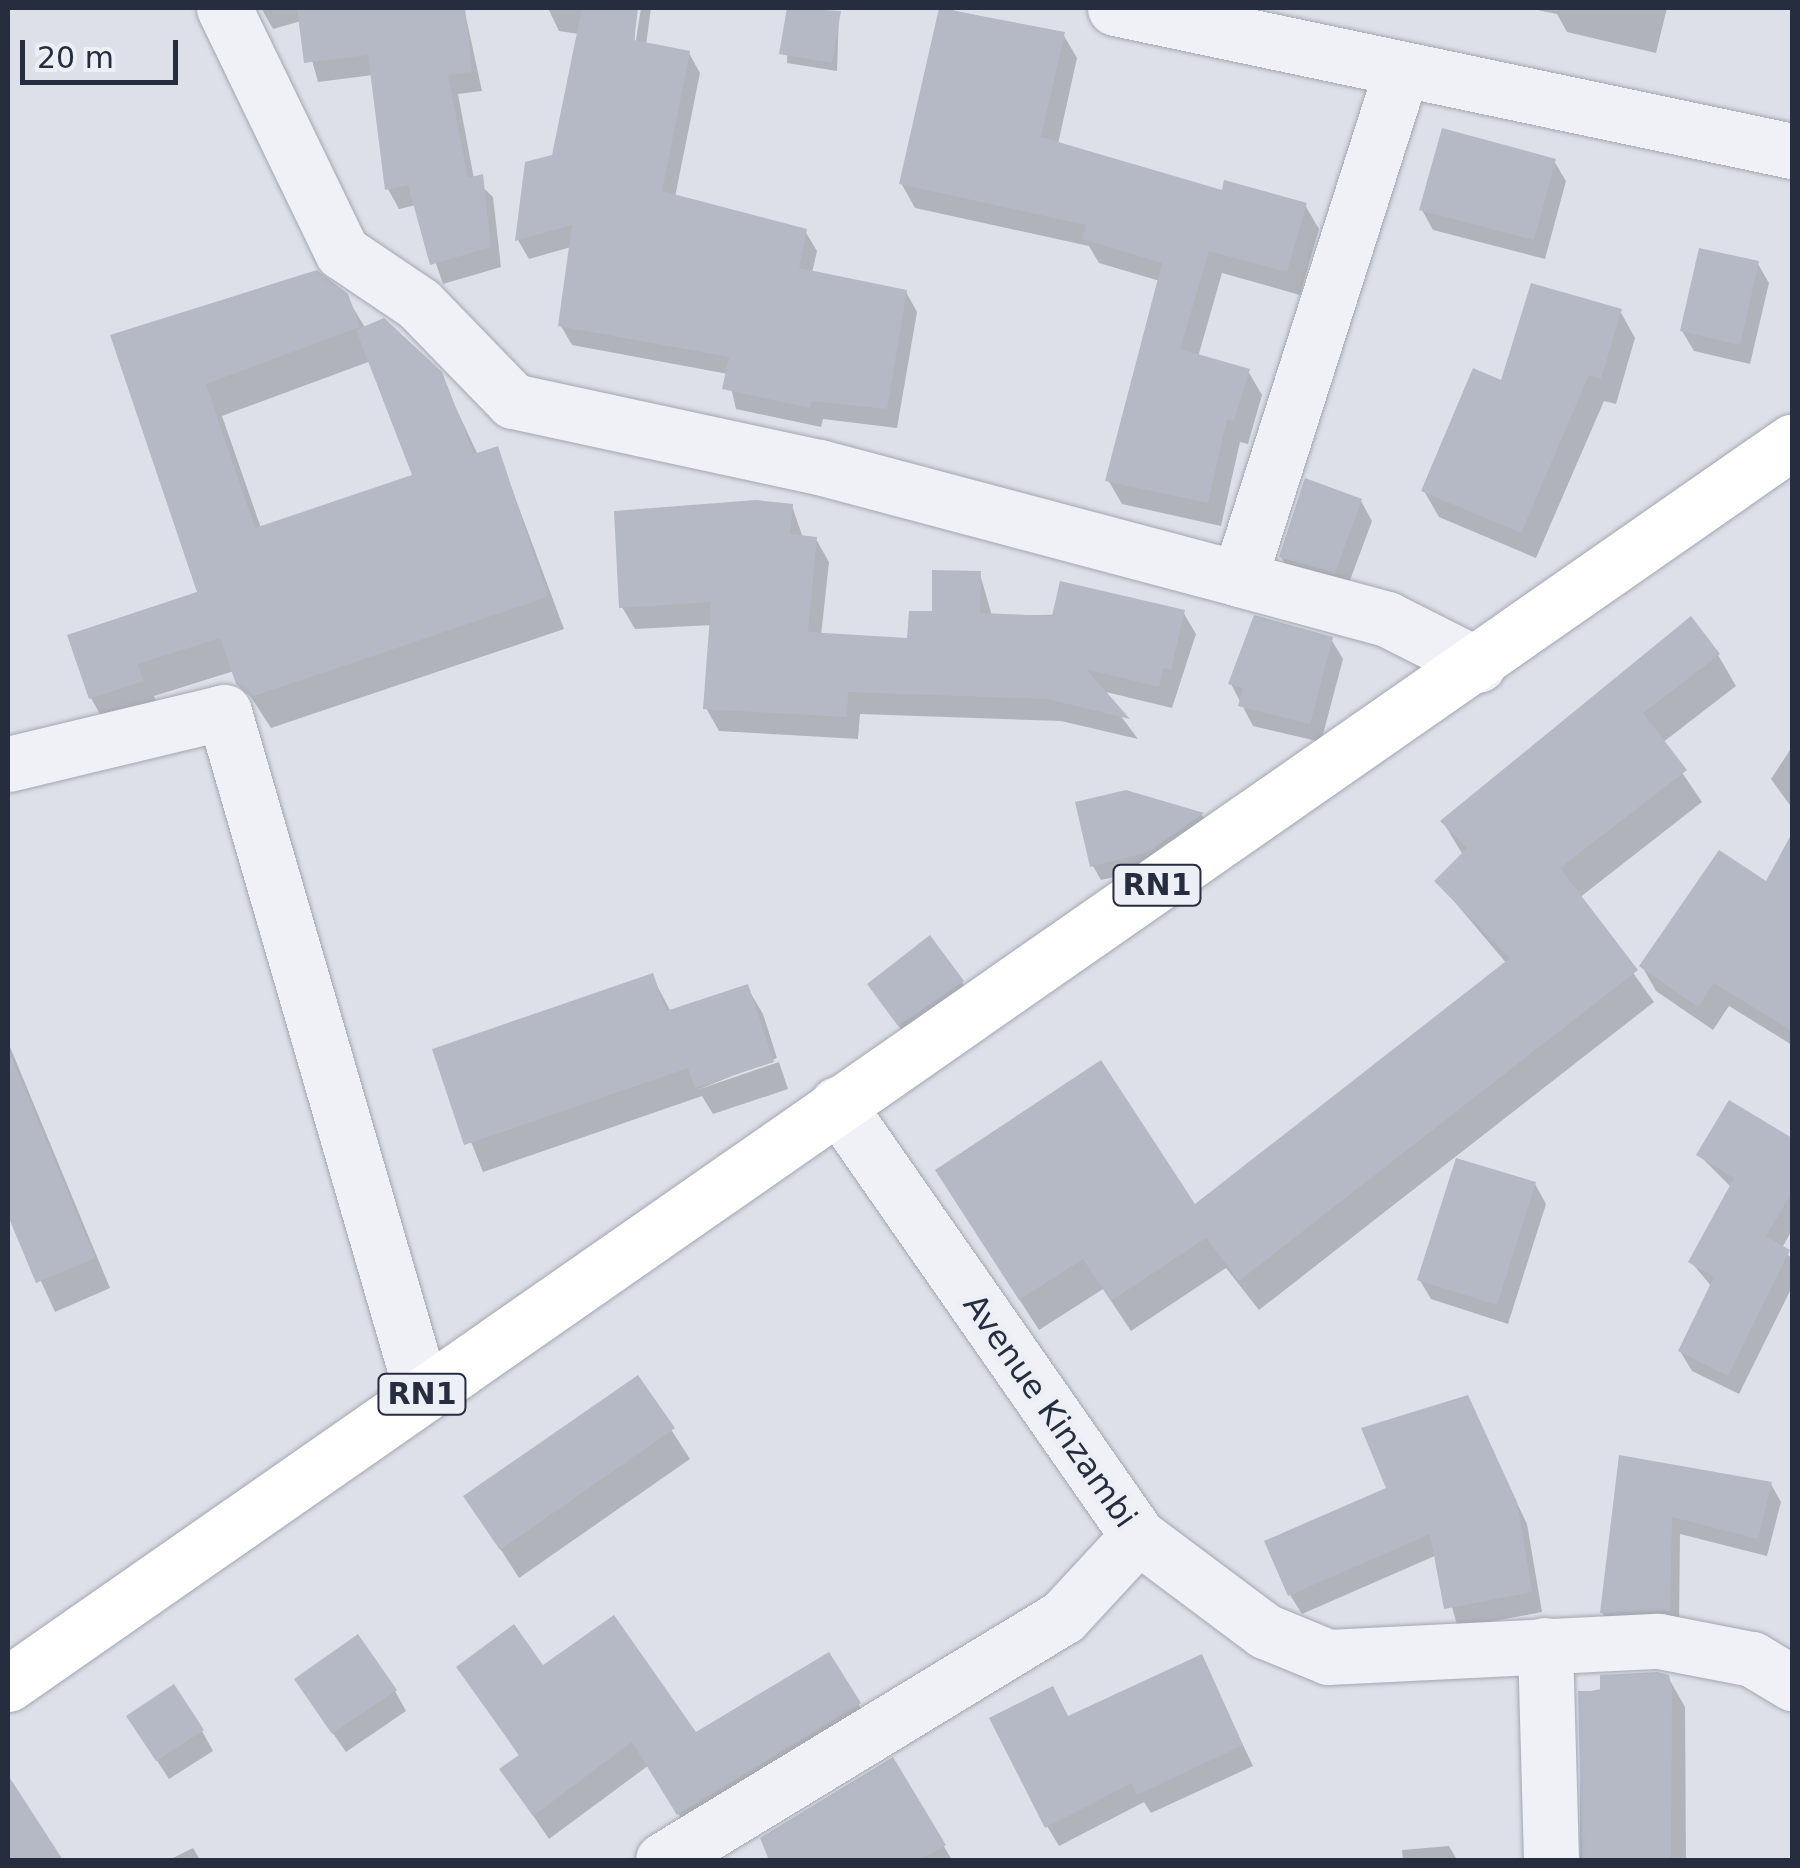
<!DOCTYPE html>
<style>
body{margin:0}
#map{position:relative;width:1800px;height:1868px;overflow:hidden;background:#dde0e8;font-family:"DejaVu Sans",sans-serif}
div>[style]{position:absolute}
.shadow>*{inset:0;background:#0003}
.building>*{inset:0;background:#b4b9c5}
.roads{filter:drop-shadow(0 0 2px #a2a7b2) drop-shadow(0 0 2px #a2a7b2)}
.street>*{height:55px;margin:-27.5px;padding:0 27.5px;transform-origin:27.5px;border-radius:27.5px;background:#f0f1f6}
.highway>*{height:55px;margin:-27.5px;padding:0 27.5px;transform-origin:27.5px;border-radius:27.5px;background:#fff}
span{translate:-50% -50%;white-space:nowrap;text-align:center;line-height:1.15;-webkit-text-stroke:9px #eceff5;paint-order:stroke}
.shield-label span{padding:2px 8px;background:#eceff5;border:2px solid;border-radius:8px;-webkit-text-stroke-width:0}
.shield-label{font-size:30px;color:#252d3f;font-weight:700}
.street-label{font-size:32px;color:#252d3f}
.frame{position:absolute;inset:0;border:10px solid #252d3f;pointer-events:none}
.scale{position:absolute;left:20px;top:40px;width:158px;height:45px;box-sizing:border-box;border:5px solid #252d3f;border-top:0;padding-left:12px;font-size:30px;line-height:35px;white-space:nowrap;color:#252d3f;-webkit-text-stroke:8px #eceff5;paint-order:stroke}
</style>
<div id="map">
<div class="shadow">
<i style="clip-path:polygon(261px 8px,378px 8px,380px 15px,464px 8px,482px 91px,458px 94px,474px 179px,493px 197px,501px 267px,443px 284px,416px 205px,399px 209px,388px 189px,373px 75px,318px 82px,301px 21px,273px 29px)"></i>
<i style="clip-path:polygon(548px 8px,636px 8px,634px 53px,641px 8px,651px 8px,646px 45px,689px 53px,700px 73px,675px 197px,805px 231px,817px 251px,812px 273px,906px 292px,917px 312px,897px 428px,823px 419px,821px 427px,736px 409px,728px 374px,572px 345px,561px 326px,571px 247px,529px 259px,518px 240px,554px 157px,579px 34px,559px 31px)"></i>
<i style="clip-path:polygon(790px 8px,839px 13px,837px 71px,787px 63px)"></i>
<i style="clip-path:polygon(942px 8px,1063px 34px,1077px 58px,1058px 144px,1223px 194px,1305px 205px,1319px 229px,1300px 295px,1222px 273px,1198px 357px,1248px 371px,1262px 395px,1248px 444px,1240px 442px,1221px 526px,1122px 504px,1108px 480px,1160px 281px,1099px 263px,1089px 246px,915px 208px,901px 183px)"></i>
<i style="clip-path:polygon(1527px 8px,1667px 8px,1656px 53px,1567px 32px,1557px 14px)"></i>
<i style="clip-path:polygon(1554px 161px,1566px 181px,1545px 259px,1433px 230px,1422px 210px)"></i>
<i style="clip-path:polygon(1758px 264px,1769px 283px,1750px 364px,1694px 351px,1682px 331px)"></i>
<i style="clip-path:polygon(evenodd,346px 296px,366px 329px,384px 321px,440px 374px,478px 455px,497px 449px,564px 629px,271px 728px,234px 671px,154px 696px,159px 714px,109px 730px,91px 698px,201px 594px,114px 337px,346px 296px,371px 361px,416px 476px,261px 528px,222px 416px,371px 361px)"></i>
<i style="clip-path:polygon(1620px 311px,1635px 338px,1616px 404px,1604px 401px,1536px 558px,1439px 517px,1424px 491px)"></i>
<i style="clip-path:polygon(1361px 501px,1372px 521px,1346px 591px,1293px 577px,1281px 557px)"></i>
<i style="clip-path:polygon(792px 506px,803px 538px,816px 539px,829px 562px,821px 636px,910px 641px,980px 574px,992px 616px,1183px 612px,1196px 634px,1172px 708px,1102px 691px,1138px 739px,1061px 721px,860px 714px,858px 739px,719px 731px,706px 708px,712px 625px,635px 629px,622px 607px)"></i>
<i style="clip-path:polygon(1331px 639px,1343px 659px,1321px 742px,1253px 726px,1231px 684px)"></i>
<i style="clip-path:polygon(1718px 655px,1736px 686px,1662px 743px,1702px 802px,1579px 898px,1654px 1002px,1259px 1310px,1226px 1268px,1131px 1331px,1103px 1289px,1039px 1330px,956px 1202px,1194px 1208px,1507px 964px,1437px 881px,1463px 855px,1443px 822px)"></i>
<i style="clip-path:polygon(1792px 747px,1792px 808px,1771px 779px)"></i>
<i style="clip-path:polygon(1126px 793px,1202px 815px,1210px 829px,1156px 867px,1101px 880px,1093px 866px)"></i>
<i style="clip-path:polygon(1789px 846px,1792px 848px,1792px 1045px,1729px 1006px,1713px 1030px,1656px 991px,1642px 966px,1767px 885px)"></i>
<i style="clip-path:polygon(652px 976px,671px 1012px,747px 987px,763px 1014px,777px 1058px,697px 1090px,779px 1062px,788px 1089px,713px 1114px,702px 1096px,483px 1172px,435px 1051px)"></i>
<i style="clip-path:polygon(962px 982px,973px 1002px,911px 1044px,870px 984px)"></i>
<i style="clip-path:polygon(8px 1042px,110px 1288px,55px 1312px,8px 1209px)"></i>
<i style="clip-path:polygon(1729px 1103px,1792px 1141px,1792px 1230px,1782px 1248px,1792px 1259px,1792px 1287px,1739px 1394px,1692px 1371px,1680px 1351px,1712px 1287px,1691px 1262px,1732px 1188px,1699px 1155px)"></i>
<i style="clip-path:polygon(1535px 1184px,1546px 1204px,1508px 1324px,1431px 1299px,1419px 1279px)"></i>
<i style="clip-path:polygon(638px 1378px,690px 1459px,519px 1578px,467px 1497px)"></i>
<i style="clip-path:polygon(1467px 1398px,1527px 1524px,1542px 1612px,1458px 1628px,1437px 1555px,1302px 1614px,1290px 1595px)"></i>
<i style="clip-path:polygon(1621px 1458px,1771px 1484px,1781px 1502px,1767px 1556px,1680px 1534px,1679px 1628px,1612px 1630px,1602px 1612px)"></i>
<i style="clip-path:polygon(1201px 1657px,1253px 1766px,1151px 1813px,1144px 1802px,1059px 1846px,1047px 1826px,1068px 1718px)"></i>
<i style="clip-path:polygon(460px 1667px,543px 1668px,696px 1736px,857px 1702px,872px 1726px,693px 1838px,649px 1765px,549px 1839px,502px 1770px,520px 1757px)"></i>
<i style="clip-path:polygon(1668px 1677px,1685px 1707px,1686px 1860px,1580px 1860px,1580px 1693px)"></i>
<i style="clip-path:polygon(395px 1691px,406px 1711px,346px 1752px,309px 1699px)"></i>
<i style="clip-path:polygon(202px 1731px,213px 1751px,169px 1779px,141px 1736px)"></i>
<i style="clip-path:polygon(892px 1760px,952px 1860px,771px 1860px,763px 1839px)"></i>
<i style="clip-path:polygon(1449px 1846px,1457px 1860px,1403px 1860px,1402px 1850px)"></i>
<i style="clip-path:polygon(193px 1848px,200px 1860px,169px 1860px)"></i>
</div>
<div class="building">
<i style="clip-path:polygon(297px 8px,465px 8px,472px 72px,448px 75px,468px 178px,483px 174px,491px 247px,430px 265px,408px 185px,385px 190px,368px 55px,304px 63px)"></i>
<i style="clip-path:polygon(582px 8px,638px 8px,634px 40px,690px 51px,662px 191px,807px 229px,799px 268px,907px 290px,887px 409px,812px 401px,810px 408px,722px 389px,729px 357px,558px 326px,572px 225px,515px 241px,525px 162px,552px 155px)"></i>
<i style="clip-path:polygon(787px 8px,841px 11px,832px 63px,779px 54px)"></i>
<i style="clip-path:polygon(939px 8px,1065px 32px,1041px 137px,1222px 190px,1224px 180px,1307px 203px,1287px 272px,1209px 251px,1180px 349px,1250px 369px,1234px 421px,1227px 419px,1208px 503px,1105px 481px,1162px 263px,1082px 239px,1086px 225px,899px 184px)"></i>
<i style="clip-path:polygon(1442px 128px,1556px 159px,1534px 240px,1419px 210px)"></i>
<i style="clip-path:polygon(1699px 248px,1759px 261px,1740px 345px,1680px 331px)"></i>
<i style="clip-path:polygon(317px 270px,348px 294px,360px 327px,206px 384px,255px 528px,412px 475px,356px 330px,384px 318px,442px 372px,474px 454px,498px 446px,548px 597px,251px 697px,236px 684px,220px 638px,138px 664px,143px 681px,89px 699px,67px 635px,197px 592px,110px 335px)"></i>
<i style="clip-path:polygon(1531px 283px,1622px 309px,1601px 379px,1589px 375px,1521px 533px,1421px 491px,1473px 368px,1501px 380px)"></i>
<i style="clip-path:polygon(1305px 478px,1362px 499px,1335px 573px,1279px 557px)"></i>
<i style="clip-path:polygon(756px 500px,793px 504px,790px 534px,817px 537px,808px 632px,907px 638px,909px 611px,932px 611px,932px 570px,981px 571px,980px 613px,1052px 616px,1060px 581px,1185px 610px,1171px 670px,1164px 668px,1159px 687px,1086px 669px,1130px 719px,1047px 699px,848px 692px,847px 717px,703px 709px,711px 602px,619px 608px,614px 511px)"></i>
<i style="clip-path:polygon(1254px 615px,1333px 637px,1310px 724px,1238px 706px,1243px 688px,1228px 684px)"></i>
<i style="clip-path:polygon(1691px 616px,1720px 654px,1643px 713px,1687px 770px,1560px 868px,1638px 970px,1239px 1281px,1206px 1238px,1111px 1301px,1083px 1259px,1019px 1300px,935px 1170px,1101px 1060px,1195px 1204px,1510px 958px,1434px 881px,1467px 848px,1440px 821px)"></i>
<i style="clip-path:polygon(1126px 790px,1204px 813px,1148px 852px,1090px 867px,1075px 802px)"></i>
<i style="clip-path:polygon(1792px 833px,1792px 1031px,1714px 983px,1698px 1007px,1639px 966px,1719px 850px,1766px 881px)"></i>
<i style="clip-path:polygon(930px 935px,964px 981px,898px 1026px,867px 984px)"></i>
<i style="clip-path:polygon(653px 973px,666px 1011px,748px 984px,774px 1062px,695px 1088px,688px 1068px,464px 1145px,432px 1049px)"></i>
<i style="clip-path:polygon(8px 1049px,95px 1258px,36px 1283px,8px 1216px)"></i>
<i style="clip-path:polygon(1729px 1100px,1792px 1138px,1792px 1193px,1766px 1236px,1790px 1250px,1728px 1376px,1678px 1351px,1714px 1277px,1688px 1262px,1734px 1178px,1696px 1155px)"></i>
<i style="clip-path:polygon(1456px 1158px,1536px 1182px,1497px 1305px,1417px 1280px)"></i>
<i style="clip-path:polygon(638px 1375px,675px 1428px,500px 1550px,463px 1496px)"></i>
<i style="clip-path:polygon(1468px 1395px,1517px 1502px,1532px 1592px,1444px 1609px,1430px 1534px,1288px 1596px,1264px 1541px,1386px 1488px,1361px 1428px)"></i>
<i style="clip-path:polygon(1619px 1455px,1772px 1482px,1758px 1539px,1672px 1517px,1670px 1611px,1600px 1613px)"></i>
<i style="clip-path:polygon(614px 1615px,696px 1732px,829px 1652px,861px 1703px,677px 1815px,632px 1742px,533px 1816px,499px 1769px,519px 1755px,456px 1667px,514px 1624px,543px 1665px)"></i>
<i style="clip-path:polygon(358px 1634px,397px 1690px,332px 1734px,294px 1679px)"></i>
<i style="clip-path:polygon(1202px 1654px,1243px 1745px,1137px 1795px,1132px 1783px,1045px 1828px,989px 1718px,1053px 1686px,1068px 1716px)"></i>
<i style="clip-path:polygon(1657px 1672px,1669px 1675px,1672px 1690px,1671px 1860px,1582px 1860px,1578px 1691px,1600px 1691px,1600px 1675px)"></i>
<i style="clip-path:polygon(174px 1684px,204px 1730px,156px 1761px,126px 1716px)"></i>
<i style="clip-path:polygon(893px 1757px,946px 1845px,919px 1860px,769px 1860px,760px 1838px)"></i>
<i style="clip-path:polygon(8px 1775px,63px 1860px,8px 1860px)"></i>
</div>
<div class="roads">
<div class="street">
<i style="left:224px;top:8px;width:271px;rotate:64.2deg"></i>
<i style="left:342px;top:252px;width:93px;rotate:34deg"></i>
<i style="left:419px;top:304px;width:135px;rotate:45.9deg"></i>
<i style="left:513px;top:401px;width:313px;rotate:12.2deg"></i>
<i style="left:819px;top:467px;width:435px;rotate:14.9deg"></i>
<i style="left:1239px;top:579px;width:153px;rotate:15.1deg"></i>
<i style="left:1387px;top:619px;width:102px;rotate:26.8deg"></i>
<i style="left:1115px;top:8px;width:692px;rotate:11.93deg"></i>
<i style="left:1239px;top:579px;width:529px;rotate:-72.28deg"></i>
<i style="left:8px;top:764px;width:222px;rotate:-13.5deg"></i>
<i style="left:224px;top:712px;width:709px;rotate:73.79deg"></i>
<i style="left:837px;top:1104px;width:527px;rotate:55.13deg"></i>
<i style="left:1138px;top:1536px;width:159px;rotate:36.8deg"></i>
<i style="left:1265px;top:1631px;width:68px;rotate:22.4deg"></i>
<i style="left:1328px;top:1657px;width:331px;rotate:-2.8deg"></i>
<i style="left:1659px;top:1641px;width:95px;rotate:11deg"></i>
<i style="left:1752px;top:1659px;width:47px;rotate:31deg"></i>
<i style="left:1545px;top:1645px;width:215px;rotate:88.4deg"></i>
<i style="left:663px;top:1860px;width:468px;rotate:-31.3deg"></i>
<i style="left:1063px;top:1617px;width:110px;rotate:-47.2deg"></i>
</div>
<div class="highway">
<i style="left:8px;top:1684px;width:2174px;rotate:-34.85deg"></i>
</div>
</div>
<div class="shield-label">
<span style="left:1157px;top:885px">RN1</span>
<span style="left:422px;top:1394px">RN1</span>
</div>
<div class="street-label">
<span style="left:1050px;top:1411px;rotate:55deg">Avenue Kinzambi</span>
</div>
<div class="frame"></div>
<div class="scale">20 m</div>
</div>
